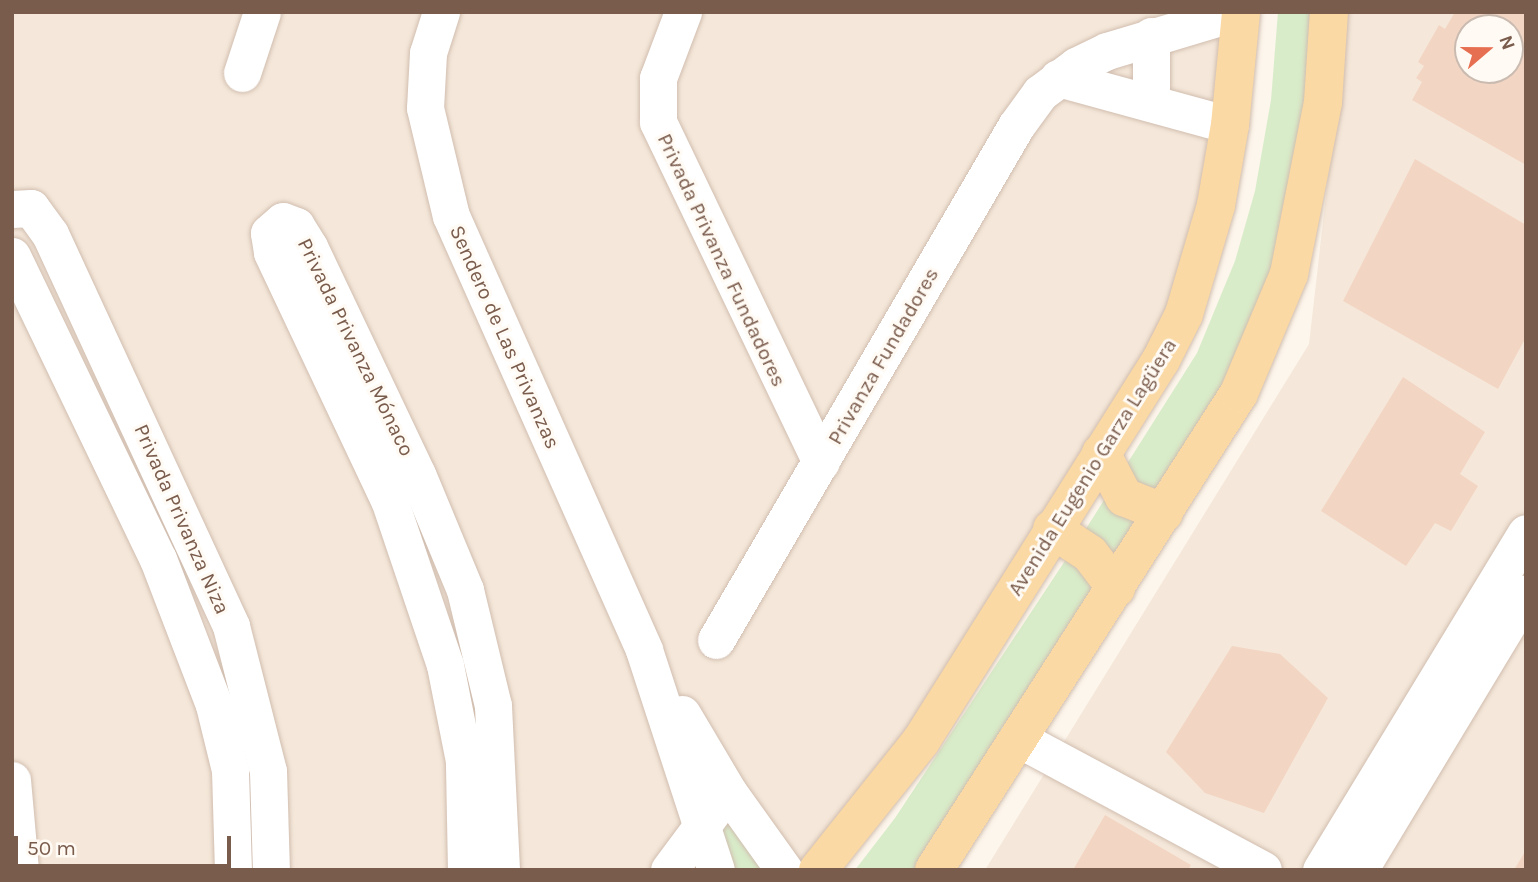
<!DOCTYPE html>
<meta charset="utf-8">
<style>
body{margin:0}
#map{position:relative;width:1538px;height:882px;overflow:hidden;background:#fdf6ec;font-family:Karla,sans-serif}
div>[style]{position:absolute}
.residential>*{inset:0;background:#f5e8da}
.green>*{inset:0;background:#d8ecc9}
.building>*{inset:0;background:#f3d5c3}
.roads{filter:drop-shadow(0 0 2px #d1beb0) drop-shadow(0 0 2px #d1beb0)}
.minor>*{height:37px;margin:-18.5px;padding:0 18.5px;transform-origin:18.5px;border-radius:18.5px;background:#fff}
.major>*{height:38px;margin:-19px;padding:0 19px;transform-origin:19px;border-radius:19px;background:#fbd9a5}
span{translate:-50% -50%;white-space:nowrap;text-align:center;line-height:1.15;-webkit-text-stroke:6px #fffaf3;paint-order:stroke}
.street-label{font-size:21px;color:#7a5c4d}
.frame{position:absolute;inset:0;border:14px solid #7a5c4d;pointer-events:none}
.north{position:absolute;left:1454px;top:14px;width:70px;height:70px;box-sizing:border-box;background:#fffaf3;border:2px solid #cabbb1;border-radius:50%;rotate:70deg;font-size:19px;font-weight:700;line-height:28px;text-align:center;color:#7a5c4d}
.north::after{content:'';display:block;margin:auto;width:24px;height:32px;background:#e76f51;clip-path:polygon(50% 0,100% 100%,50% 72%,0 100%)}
.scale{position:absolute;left:14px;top:836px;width:217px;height:32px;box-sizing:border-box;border:4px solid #7a5c4d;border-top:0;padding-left:9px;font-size:21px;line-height:24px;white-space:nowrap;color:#7a5c4d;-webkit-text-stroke:5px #fffaf3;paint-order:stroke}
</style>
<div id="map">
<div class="residential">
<i style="clip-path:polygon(12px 12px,1248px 12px,1167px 363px,814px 870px,12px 870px)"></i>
<i style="clip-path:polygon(evenodd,1347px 12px,1526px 12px,1526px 870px,985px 870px,1309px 344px,1347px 12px,1468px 28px,1510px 28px,1510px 70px,1468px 70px,1468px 28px)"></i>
</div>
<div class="green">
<i style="clip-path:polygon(1278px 12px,1319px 12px,1299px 197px,1234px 375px,915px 870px,855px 870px,895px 818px,1082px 535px,1197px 353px,1235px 261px,1255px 191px,1271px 100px)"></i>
<i style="clip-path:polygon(729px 819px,766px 870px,732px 870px,717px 821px)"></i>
</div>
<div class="building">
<i style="clip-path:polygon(evenodd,1455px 12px,1526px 12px,1526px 165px,1412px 100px,1422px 82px,1416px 78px,1424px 66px,1418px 62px,1439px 25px,1445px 29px,1455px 12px,1468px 28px,1510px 28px,1510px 70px,1468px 70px,1468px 28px)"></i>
<i style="clip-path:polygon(1415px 159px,1526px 225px,1526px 337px,1498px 389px,1343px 301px)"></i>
<i style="clip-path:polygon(1403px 377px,1485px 432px,1460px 474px,1478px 486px,1451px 531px,1435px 523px,1406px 566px,1321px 511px)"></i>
<i style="clip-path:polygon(1232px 646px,1280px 654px,1328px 698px,1264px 813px,1205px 793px,1166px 752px)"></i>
<i style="clip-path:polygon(1105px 815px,1191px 865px,1188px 870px,1073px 870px)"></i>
<i style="clip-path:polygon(1526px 850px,1526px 870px,1514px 870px)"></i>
</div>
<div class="roads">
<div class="minor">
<i style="left:441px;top:12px;width:43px;rotate:107.6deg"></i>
<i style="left:428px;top:53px;width:55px;rotate:93.1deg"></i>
<i style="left:425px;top:108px;width:111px;rotate:76.5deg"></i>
<i style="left:451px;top:216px;width:475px;rotate:66deg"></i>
<i style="left:644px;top:650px;width:231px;rotate:71.9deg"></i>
<i style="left:683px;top:12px;width:71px;rotate:110.7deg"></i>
<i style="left:658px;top:78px;width:44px;rotate:90deg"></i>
<i style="left:658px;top:122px;width:377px;rotate:64.4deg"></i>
<i style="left:1151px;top:36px;width:65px;rotate:90deg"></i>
<i style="left:242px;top:73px;width:64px;rotate:-71.8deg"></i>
<i style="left:1058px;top:78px;width:178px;rotate:15.3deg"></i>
<i style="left:12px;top:209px;width:19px;rotate:-3deg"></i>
<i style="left:31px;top:208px;width:32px;rotate:54deg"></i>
<i style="left:50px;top:234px;width:432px;rotate:65.2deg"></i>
<i style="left:231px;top:626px;width:150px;rotate:75.7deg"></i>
<i style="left:268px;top:771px;width:99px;rotate:88.3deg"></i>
<i style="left:12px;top:256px;width:336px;rotate:64.3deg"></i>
<i style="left:158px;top:559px;width:156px;rotate:69deg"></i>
<i style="left:214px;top:705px;width:67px;rotate:76.2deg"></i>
<i style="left:230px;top:770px;width:100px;rotate:88.3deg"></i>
<i style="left:716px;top:640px;width:595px;rotate:-59.73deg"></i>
<i style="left:1016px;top:126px;width:41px;rotate:-54deg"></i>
<i style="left:1040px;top:93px;width:45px;rotate:-36.9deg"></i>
<i style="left:1076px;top:66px;width:34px;rotate:-26deg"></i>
<i style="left:1107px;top:51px;width:136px;rotate:-16.7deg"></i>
<i style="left:682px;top:714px;width:92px;rotate:59.3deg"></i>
<i style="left:729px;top:793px;width:95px;rotate:54.5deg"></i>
<i style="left:1017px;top:738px;width:279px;rotate:28.2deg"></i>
<i style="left:12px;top:780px;width:90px;rotate:84.9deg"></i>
<i style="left:466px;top:870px;width:109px;rotate:-91.1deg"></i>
<i style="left:464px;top:761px;width:98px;rotate:-101.2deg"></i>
<i style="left:445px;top:665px;width:174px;rotate:-108.7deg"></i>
<i style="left:389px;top:500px;width:274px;rotate:-115.3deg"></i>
<i style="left:272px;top:252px;width:19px;rotate:-99deg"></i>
<i style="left:269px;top:233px;width:18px;rotate:-41deg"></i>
<i style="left:283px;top:221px;width:14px;rotate:21deg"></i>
<i style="left:296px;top:226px;width:25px;rotate:58deg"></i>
<i style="left:309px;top:247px;width:251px;rotate:64.6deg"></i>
<i style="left:417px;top:474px;width:126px;rotate:67.5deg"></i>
<i style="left:465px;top:590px;width:119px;rotate:76.4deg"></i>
<i style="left:493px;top:706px;width:164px;rotate:87.2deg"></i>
<i style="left:669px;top:870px;width:72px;rotate:-53.4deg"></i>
<i style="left:1321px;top:870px;width:394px;rotate:-58.7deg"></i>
<i style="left:1359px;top:870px;width:323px;rotate:-58.9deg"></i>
</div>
<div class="major">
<i style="left:1101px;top:453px;width:50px;rotate:62.4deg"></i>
<i style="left:1124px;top:497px;width:43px;rotate:21.8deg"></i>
<i style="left:1052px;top:529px;width:45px;rotate:33.3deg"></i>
<i style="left:1090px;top:554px;width:43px;rotate:52.6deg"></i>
<i style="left:818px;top:870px;width:165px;rotate:-51.4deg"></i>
<i style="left:921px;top:741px;width:450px;rotate:-57.8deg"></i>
<i style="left:1161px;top:360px;width:51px;rotate:-63.4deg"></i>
<i style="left:1184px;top:314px;width:114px;rotate:-73.6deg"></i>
<i style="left:1216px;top:205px;width:81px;rotate:-80.1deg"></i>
<i style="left:1230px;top:125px;width:114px;rotate:-84.4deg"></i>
<i style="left:934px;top:870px;width:566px;rotate:-57.4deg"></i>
<i style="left:1239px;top:393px;width:129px;rotate:-67.2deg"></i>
<i style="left:1289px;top:274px;width:175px;rotate:-78.8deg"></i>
<i style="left:1323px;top:102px;width:90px;rotate:-86.2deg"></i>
</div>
</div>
<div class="street-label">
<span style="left:722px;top:260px;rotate:65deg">Privada Privanza Fundadores</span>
<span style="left:505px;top:337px;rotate:66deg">Sendero de Las Privanzas</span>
<span style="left:356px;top:347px;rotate:64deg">Privada Privanza Mónaco</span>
<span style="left:883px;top:356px;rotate:-60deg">Privanza Fundadores</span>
<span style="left:1092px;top:467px;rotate:-58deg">Avenida Eugenio Garza Lagüera</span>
<span style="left:182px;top:519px;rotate:66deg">Privada Privanza Niza</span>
</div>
<div class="frame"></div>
<div class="north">N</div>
<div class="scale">50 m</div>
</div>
